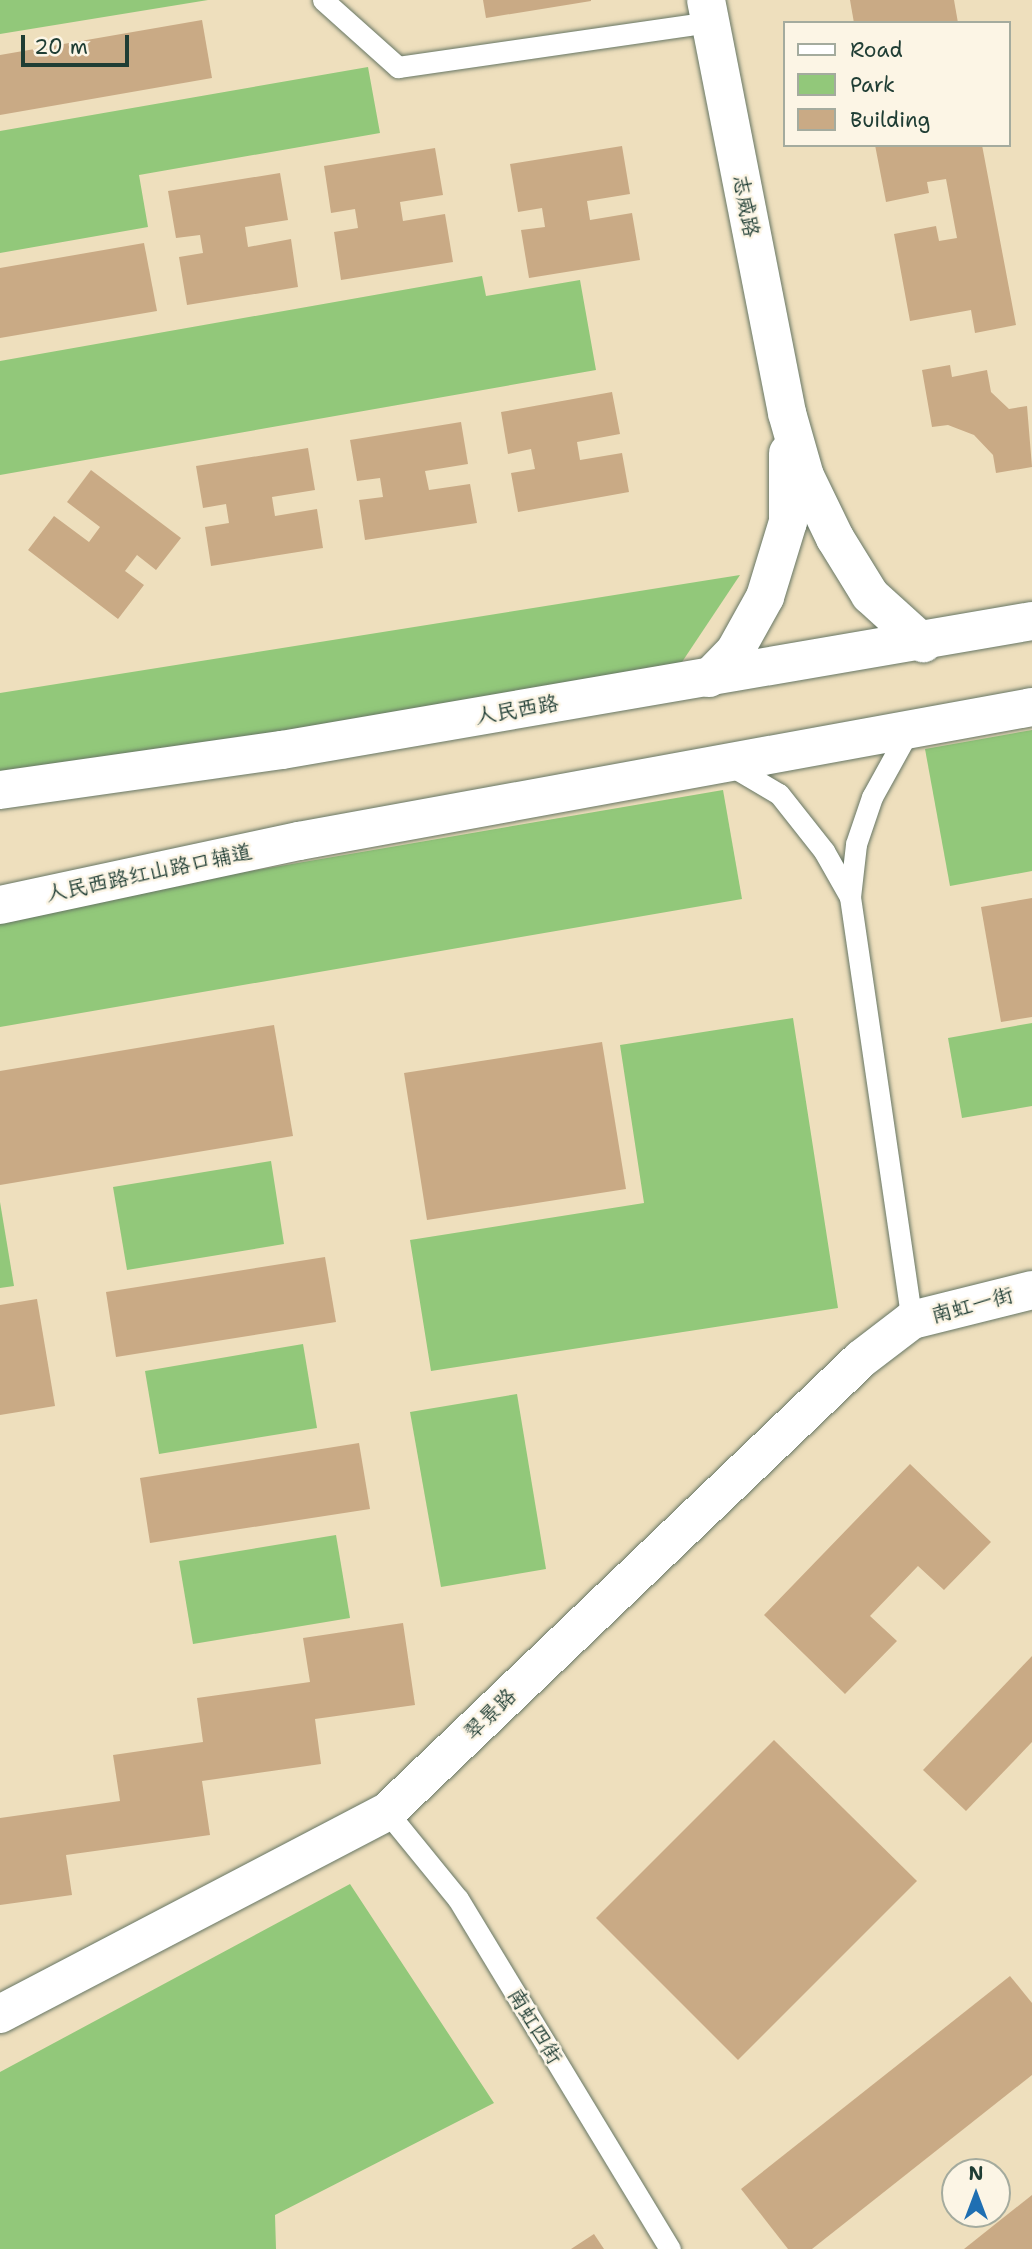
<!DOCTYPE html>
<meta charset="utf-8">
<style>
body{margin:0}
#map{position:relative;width:1032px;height:2249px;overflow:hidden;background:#eedfbd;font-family:"Shantell Sans","LXGW WenKai TC",sans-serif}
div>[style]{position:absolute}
.green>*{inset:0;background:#92c87a}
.building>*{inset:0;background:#c9aa85}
.roads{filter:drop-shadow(0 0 2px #677664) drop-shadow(0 0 2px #677664)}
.service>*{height:21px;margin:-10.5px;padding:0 10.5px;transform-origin:10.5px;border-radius:10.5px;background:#fff}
.minor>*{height:38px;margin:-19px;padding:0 19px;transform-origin:19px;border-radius:19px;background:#fff}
.secondary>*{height:38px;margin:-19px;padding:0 19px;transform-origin:19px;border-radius:19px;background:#fff}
.primary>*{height:38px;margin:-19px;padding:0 19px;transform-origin:19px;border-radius:19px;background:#fff}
span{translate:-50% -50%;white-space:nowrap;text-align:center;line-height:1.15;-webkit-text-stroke:5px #fcf5e5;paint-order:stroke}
.street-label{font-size:21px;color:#1f3d34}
.legend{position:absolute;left:783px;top:21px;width:228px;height:126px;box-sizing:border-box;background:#fcf5e5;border:2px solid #a4ab9e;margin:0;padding:9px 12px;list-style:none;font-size:21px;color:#1f3d34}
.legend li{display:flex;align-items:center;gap:14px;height:35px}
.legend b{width:35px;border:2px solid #a4ab9e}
.north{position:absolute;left:941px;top:2158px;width:70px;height:70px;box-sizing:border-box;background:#fcf5e5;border:2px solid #a4ab9e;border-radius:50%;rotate:0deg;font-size:19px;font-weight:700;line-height:28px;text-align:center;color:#1f3d34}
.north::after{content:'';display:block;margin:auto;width:24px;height:32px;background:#1f6fb2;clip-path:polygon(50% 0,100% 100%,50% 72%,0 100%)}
.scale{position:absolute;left:21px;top:35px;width:108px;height:32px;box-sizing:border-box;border:4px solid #1f3d34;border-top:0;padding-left:9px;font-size:21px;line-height:24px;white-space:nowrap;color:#1f3d34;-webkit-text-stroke:5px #fcf5e5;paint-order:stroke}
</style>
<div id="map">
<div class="green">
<i style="clip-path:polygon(0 0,208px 0,0 34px)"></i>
<i style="clip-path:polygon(368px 67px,380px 133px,139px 175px,148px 227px,0 253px,0 131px)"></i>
<i style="clip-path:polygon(482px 276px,486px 296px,580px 280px,596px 370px,0 475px,0 361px)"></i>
<i style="clip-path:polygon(740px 575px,680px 665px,0 778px,0 693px)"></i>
<i style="clip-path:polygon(1032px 730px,1032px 871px,950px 886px,925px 749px)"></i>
<i style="clip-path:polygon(723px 790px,742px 899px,0 1027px,0 914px)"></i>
<i style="clip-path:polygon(793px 1018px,838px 1308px,431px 1371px,410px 1240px,644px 1203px,620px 1045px)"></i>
<i style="clip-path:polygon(1032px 1023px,1032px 1106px,962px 1118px,948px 1038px)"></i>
<i style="clip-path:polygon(271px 1161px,284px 1244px,127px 1270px,113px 1187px)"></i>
<i style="clip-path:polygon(0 1202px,14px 1286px,0 1288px)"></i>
<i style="clip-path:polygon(303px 1344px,317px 1428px,159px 1454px,145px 1371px)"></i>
<i style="clip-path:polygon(517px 1394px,546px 1569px,441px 1587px,410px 1412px)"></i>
<i style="clip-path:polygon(336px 1535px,350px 1618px,193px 1644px,179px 1561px)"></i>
<i style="clip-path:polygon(350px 1884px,494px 2103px,275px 2215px,276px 2249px,0 2249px,0 2072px)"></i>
</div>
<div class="building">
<i style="clip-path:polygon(483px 0,591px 0,591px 1px,486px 18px)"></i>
<i style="clip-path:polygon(850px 0,954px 0,958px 23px,854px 23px)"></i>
<i style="clip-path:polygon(202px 20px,212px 78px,0 115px,0 55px)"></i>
<i style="clip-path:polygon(875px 145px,982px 145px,1016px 325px,975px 333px,971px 310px,910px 321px,894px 234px,936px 226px,939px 241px,957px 238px,946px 179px,927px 182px,929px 193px,886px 202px)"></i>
<i style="clip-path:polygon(622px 146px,630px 194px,587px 201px,590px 220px,632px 213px,640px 260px,529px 278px,521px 230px,545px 227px,542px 208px,518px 212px,510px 164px)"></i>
<i style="clip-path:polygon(435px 148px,443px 195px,400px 202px,403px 221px,445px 214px,453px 262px,341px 280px,334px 232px,358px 228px,355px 209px,331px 213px,324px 166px)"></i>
<i style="clip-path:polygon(280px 173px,288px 220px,245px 227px,248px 247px,291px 239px,298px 287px,187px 305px,179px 257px,203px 253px,200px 235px,176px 238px,168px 191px)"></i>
<i style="clip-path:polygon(144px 243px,157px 311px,0 338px,0 268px)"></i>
<i style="clip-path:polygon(950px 365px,952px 377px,987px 370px,991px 392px,1009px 409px,1027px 406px,1032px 467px,996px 473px,993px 455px,974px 435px,948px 425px,932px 427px,922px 370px)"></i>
<i style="clip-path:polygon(612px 392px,620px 434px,577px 442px,580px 460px,622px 453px,629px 492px,518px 512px,511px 473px,535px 469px,531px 449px,508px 454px,501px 412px)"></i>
<i style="clip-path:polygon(461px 422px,468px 464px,425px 471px,429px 490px,470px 484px,477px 523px,365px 540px,359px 500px,383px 497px,380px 478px,357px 481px,350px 440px)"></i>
<i style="clip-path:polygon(308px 448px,315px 490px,272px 497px,275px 516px,317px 509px,323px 548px,211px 566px,205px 527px,229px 523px,226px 504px,203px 508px,196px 466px)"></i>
<i style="clip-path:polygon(91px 470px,181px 538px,156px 570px,137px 555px,125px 571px,144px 585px,118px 619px,28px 550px,54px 516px,89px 542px,100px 527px,67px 502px)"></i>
<i style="clip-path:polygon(1032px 898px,1032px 1017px,1001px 1022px,981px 907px)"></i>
<i style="clip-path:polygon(274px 1025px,293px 1136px,0 1185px,0 1071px)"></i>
<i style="clip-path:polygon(602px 1042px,626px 1189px,427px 1220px,404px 1073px)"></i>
<i style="clip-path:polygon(325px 1257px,336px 1322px,116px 1357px,106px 1292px)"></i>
<i style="clip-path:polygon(37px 1299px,55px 1406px,0 1415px,0 1305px)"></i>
<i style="clip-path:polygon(359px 1443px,370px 1509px,150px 1543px,140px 1478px)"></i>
<i style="clip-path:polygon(910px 1464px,991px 1542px,944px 1590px,918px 1566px,870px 1616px,897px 1641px,845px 1694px,764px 1615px)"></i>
<i style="clip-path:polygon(403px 1623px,415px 1705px,315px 1719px,321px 1764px,202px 1781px,210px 1835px,66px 1855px,72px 1895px,0 1905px,0 1818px,120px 1801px,113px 1755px,203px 1742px,197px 1698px,310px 1682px,303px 1638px)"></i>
<i style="clip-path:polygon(1032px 1656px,1032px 1742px,966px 1811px,923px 1770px)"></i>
<i style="clip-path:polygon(774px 1740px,917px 1881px,738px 2060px,596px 1918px)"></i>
<i style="clip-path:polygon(1010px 1976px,1032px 2003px,1032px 2075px,812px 2249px,788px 2249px,741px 2189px)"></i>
<i style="clip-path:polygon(1032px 2195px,1032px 2249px,964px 2249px)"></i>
<i style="clip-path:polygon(594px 2234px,604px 2249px,571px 2249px)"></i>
</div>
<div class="roads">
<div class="service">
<i style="left:323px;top:0;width:101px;rotate:41.8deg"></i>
<i style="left:398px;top:67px;width:295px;rotate:-8.2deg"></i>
<i style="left:728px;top:764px;width:59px;rotate:30.5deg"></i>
<i style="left:779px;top:794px;width:73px;rotate:51.7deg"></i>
<i style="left:824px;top:851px;width:53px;rotate:60.5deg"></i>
<i style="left:850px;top:897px;width:53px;rotate:-83.5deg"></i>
<i style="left:856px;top:844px;width:50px;rotate:-71.2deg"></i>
<i style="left:872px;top:797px;width:77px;rotate:-61.1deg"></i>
<i style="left:850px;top:897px;width:428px;rotate:81.7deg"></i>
<i style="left:387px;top:1812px;width:112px;rotate:50.8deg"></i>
<i style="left:458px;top:1899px;width:409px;rotate:58.8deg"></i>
</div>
<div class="minor">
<i style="left:706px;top:0;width:421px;rotate:78.9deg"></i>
<i style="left:787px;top:413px;width:66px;rotate:74.1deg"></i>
<i style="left:805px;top:476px;width:69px;rotate:64.2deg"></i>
<i style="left:835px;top:538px;width:67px;rotate:58.4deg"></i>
<i style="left:870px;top:595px;width:72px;rotate:42.2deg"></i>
<i style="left:709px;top:678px;width:37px;rotate:-46deg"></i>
<i style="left:735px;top:651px;width:62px;rotate:-60.9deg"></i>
<i style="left:765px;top:597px;width:78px;rotate:-73deg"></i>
<i style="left:788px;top:522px;width:69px;rotate:-90deg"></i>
</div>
<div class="secondary">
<i style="left:0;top:2014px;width:437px;rotate:-27.6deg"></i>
<i style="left:387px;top:1812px;width:656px;rotate:-43.7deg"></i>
<i style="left:861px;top:1359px;width:64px;rotate:-37.4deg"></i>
<i style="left:912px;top:1320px;width:124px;rotate:-14deg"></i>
</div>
<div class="primary">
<i style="left:0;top:790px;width:285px;rotate:-8.1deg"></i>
<i style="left:282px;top:750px;width:761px;rotate:-9.76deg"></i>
<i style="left:0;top:905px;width:306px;rotate:-12.1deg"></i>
<i style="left:299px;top:841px;width:745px;rotate:-10.36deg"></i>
</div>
</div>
<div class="street-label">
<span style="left:746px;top:206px;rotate:79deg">志威路</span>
<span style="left:517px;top:710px;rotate:-10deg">人民西路</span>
<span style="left:149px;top:873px;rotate:-12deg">人民西路红山路口辅道</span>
<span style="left:972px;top:1305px;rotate:-15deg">南虹一街</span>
<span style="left:490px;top:1714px;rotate:-44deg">翠景路</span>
<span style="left:535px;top:2026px;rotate:59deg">南虹四街</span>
</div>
<ul class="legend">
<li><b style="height:9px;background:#fff"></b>Road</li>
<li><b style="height:19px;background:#92c87a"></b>Park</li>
<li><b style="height:19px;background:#c9aa85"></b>Building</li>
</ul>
<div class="north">N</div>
<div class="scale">20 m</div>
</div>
